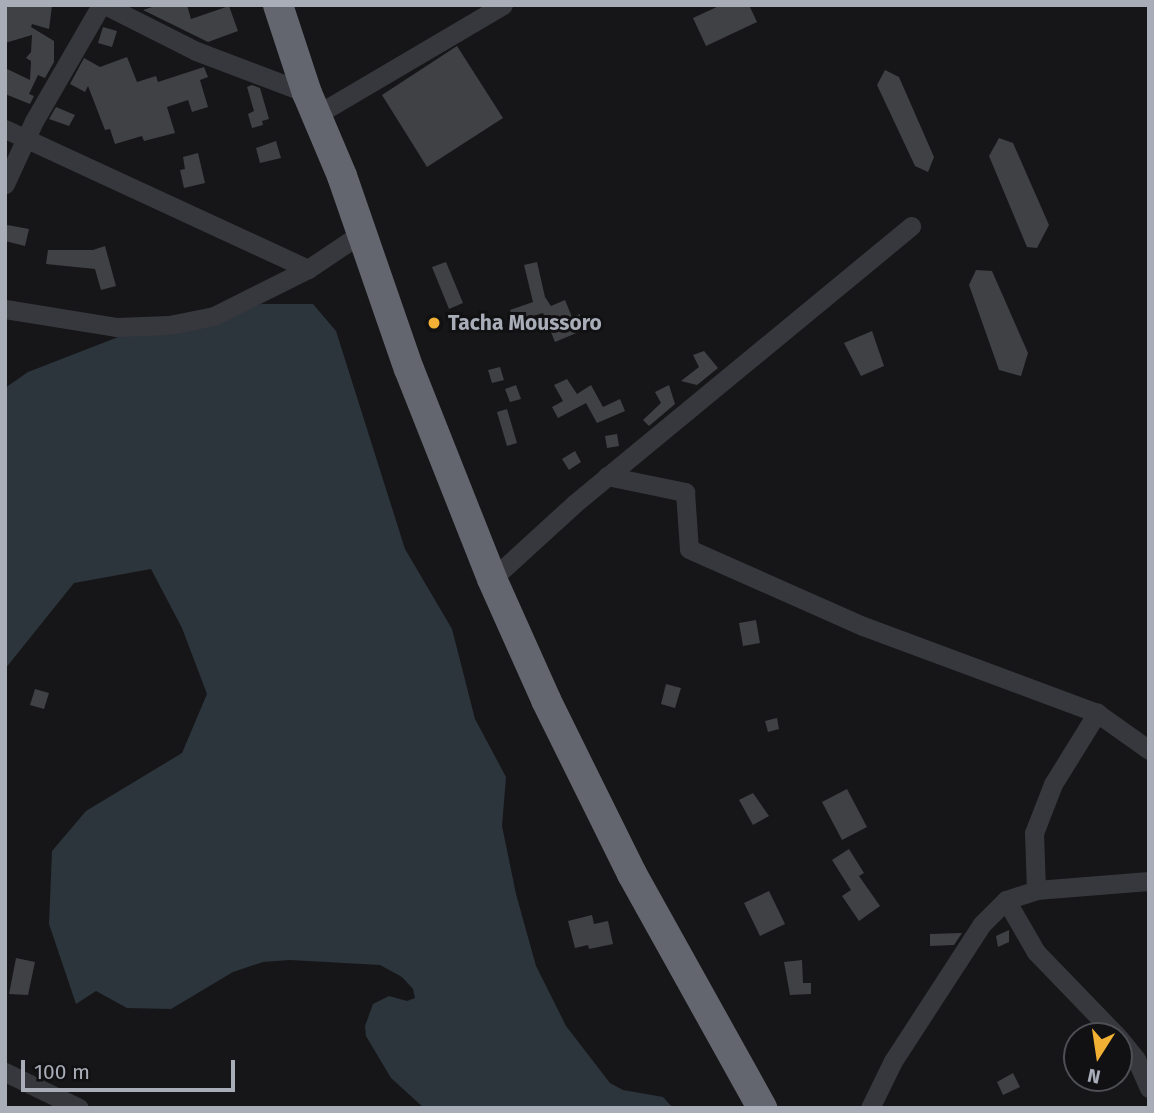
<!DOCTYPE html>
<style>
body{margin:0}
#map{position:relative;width:1154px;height:1113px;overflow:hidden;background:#161618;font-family:"Fira Sans",sans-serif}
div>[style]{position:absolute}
.water>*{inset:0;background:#2c353c}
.building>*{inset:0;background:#404145}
.minor>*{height:19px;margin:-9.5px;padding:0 9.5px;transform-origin:9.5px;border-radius:9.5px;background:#37383d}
.highway>*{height:30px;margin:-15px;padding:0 15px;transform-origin:15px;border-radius:15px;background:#63666e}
.dots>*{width:19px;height:19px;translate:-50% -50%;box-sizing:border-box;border:4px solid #111113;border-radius:50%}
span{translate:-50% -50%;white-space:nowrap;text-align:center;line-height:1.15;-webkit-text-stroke:6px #111113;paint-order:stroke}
.poi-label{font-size:21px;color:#a8adb8;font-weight:700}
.left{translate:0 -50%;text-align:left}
.frame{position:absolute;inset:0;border:7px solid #a8adb8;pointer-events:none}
.north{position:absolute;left:1063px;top:1022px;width:70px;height:70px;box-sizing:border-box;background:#111113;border:2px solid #4d4f55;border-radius:50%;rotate:192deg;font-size:19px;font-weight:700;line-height:28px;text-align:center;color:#a8adb8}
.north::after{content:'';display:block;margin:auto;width:24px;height:32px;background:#f2b134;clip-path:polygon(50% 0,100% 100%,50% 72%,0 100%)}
.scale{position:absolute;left:21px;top:1060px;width:214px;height:32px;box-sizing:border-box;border:4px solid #a8adb8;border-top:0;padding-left:9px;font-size:21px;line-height:24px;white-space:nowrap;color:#a8adb8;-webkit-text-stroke:5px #111113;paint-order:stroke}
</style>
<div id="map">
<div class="water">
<i style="clip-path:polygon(261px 304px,313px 304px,336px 331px,405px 549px,452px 629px,475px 719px,506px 777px,502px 826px,516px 894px,536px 966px,566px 1026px,610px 1083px,623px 1090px,663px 1097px,673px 1108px,424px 1108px,391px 1078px,366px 1036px,365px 1026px,373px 1004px,389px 996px,407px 1001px,415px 998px,413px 989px,402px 977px,380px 965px,290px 960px,263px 962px,233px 972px,171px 1009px,127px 1008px,96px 991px,76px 1004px,49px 924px,52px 851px,86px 811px,182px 753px,207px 694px,182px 628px,151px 569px,74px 583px,5px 669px,5px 388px,28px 372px,126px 334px,207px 319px)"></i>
</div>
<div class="building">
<i style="clip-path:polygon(5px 5px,52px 6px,49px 29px,32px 24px,31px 27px,54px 41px,54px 62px,45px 78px,38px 75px,29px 94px,34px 96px,30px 104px,5px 94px,5px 68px,30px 80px,31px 61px,26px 58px,31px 52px,32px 35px,5px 43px)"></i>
<i style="clip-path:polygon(158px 5px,187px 5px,191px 19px,229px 6px,238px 31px,208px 42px,143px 10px)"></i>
<i style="clip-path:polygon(721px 5px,749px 5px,757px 22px,706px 46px,693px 18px)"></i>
<i style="clip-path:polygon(103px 27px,117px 31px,112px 47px,98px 43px)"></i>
<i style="clip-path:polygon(457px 46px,503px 118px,427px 167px,382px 95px)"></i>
<i style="clip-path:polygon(127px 57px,137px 82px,156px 76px,158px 82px,204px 67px,208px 77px,200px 80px,208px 107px,192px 112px,188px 100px,167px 107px,175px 133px,144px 141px,142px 136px,115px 144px,110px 129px,105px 130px,88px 86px,85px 92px,70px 84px,84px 58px,100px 67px)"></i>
<i style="clip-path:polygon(885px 70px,899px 77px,934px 157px,928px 172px,915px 166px,877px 85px)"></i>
<i style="clip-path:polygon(252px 85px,260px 88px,269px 119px,262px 121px,263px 125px,252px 128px,248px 114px,254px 111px,247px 87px)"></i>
<i style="clip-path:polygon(56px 107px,75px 115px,69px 126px,49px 119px)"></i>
<i style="clip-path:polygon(999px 138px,1013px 143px,1049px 225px,1037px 248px,1027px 247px,989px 156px)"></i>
<i style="clip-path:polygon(276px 141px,281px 158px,260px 163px,256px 148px)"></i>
<i style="clip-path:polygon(198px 153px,205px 183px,184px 188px,180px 170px,185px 169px,183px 157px)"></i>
<i style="clip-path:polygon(7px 225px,29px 229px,25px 246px,5px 241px)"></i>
<i style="clip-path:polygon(105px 246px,116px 286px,101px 290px,95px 269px,46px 264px,48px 250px,93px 250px)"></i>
<i style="clip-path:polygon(446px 262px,463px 303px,449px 309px,432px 267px)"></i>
<i style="clip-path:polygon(537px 262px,545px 297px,551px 306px,565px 300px,572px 317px,580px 314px,586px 329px,555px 342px,543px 313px,514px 322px,510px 310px,533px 302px,524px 265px)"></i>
<i style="clip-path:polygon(976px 270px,992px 271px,1028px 353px,1021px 376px,999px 370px,969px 285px)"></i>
<i style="clip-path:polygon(872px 331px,884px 366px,861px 376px,844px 343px)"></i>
<i style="clip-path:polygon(704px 351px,718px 368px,697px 385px,681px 381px,699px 367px,693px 355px)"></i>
<i style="clip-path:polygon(500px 367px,504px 380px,492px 383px,488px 370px)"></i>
<i style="clip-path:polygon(567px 379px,577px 394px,591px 385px,603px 407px,620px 399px,625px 411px,597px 423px,586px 403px,558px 418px,552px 407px,563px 401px,554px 385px)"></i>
<i style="clip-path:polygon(516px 385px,521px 399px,510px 402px,505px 389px)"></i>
<i style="clip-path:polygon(669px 385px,675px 404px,649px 426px,643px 420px,661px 403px,655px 392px)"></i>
<i style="clip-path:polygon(507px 409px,517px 443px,507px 446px,497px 412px)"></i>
<i style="clip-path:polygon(617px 434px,619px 446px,607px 448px,605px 436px)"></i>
<i style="clip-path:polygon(575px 451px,581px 462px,569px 470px,562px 459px)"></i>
<i style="clip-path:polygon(756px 620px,760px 643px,743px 646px,739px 623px)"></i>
<i style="clip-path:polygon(666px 684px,681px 688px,675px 708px,661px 704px)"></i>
<i style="clip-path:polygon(35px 689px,49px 693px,44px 709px,30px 705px)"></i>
<i style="clip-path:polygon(777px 718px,779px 729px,768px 732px,765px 721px)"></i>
<i style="clip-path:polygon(847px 789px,867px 827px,842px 840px,822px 802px)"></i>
<i style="clip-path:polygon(753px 793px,769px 816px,753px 825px,739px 800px)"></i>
<i style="clip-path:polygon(849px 849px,864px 873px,859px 876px,880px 906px,859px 921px,842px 896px,851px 890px,832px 860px)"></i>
<i style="clip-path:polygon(769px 891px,785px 924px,760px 936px,744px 903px)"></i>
<i style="clip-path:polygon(592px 915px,594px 924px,608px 921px,613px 944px,589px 949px,588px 945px,575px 948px,568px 921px)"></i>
<i style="clip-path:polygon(1009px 930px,1009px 942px,998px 947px,996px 936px)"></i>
<i style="clip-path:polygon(962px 933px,954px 945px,930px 946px,930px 934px)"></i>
<i style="clip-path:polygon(16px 958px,35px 962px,28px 995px,9px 994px)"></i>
<i style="clip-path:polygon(802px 960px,803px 983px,811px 983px,811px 994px,790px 995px,784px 962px)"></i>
<i style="clip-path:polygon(1013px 1073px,1020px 1087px,1003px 1095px,997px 1082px)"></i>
</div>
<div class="minor">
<i style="left:105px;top:5px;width:102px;rotate:26.8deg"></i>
<i style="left:196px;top:51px;width:119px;rotate:20.7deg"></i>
<i style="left:328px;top:108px;width:203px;rotate:-30.5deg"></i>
<i style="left:5px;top:129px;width:334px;rotate:24.8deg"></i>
<i style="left:308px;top:269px;width:63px;rotate:-33.9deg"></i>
<i style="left:5px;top:184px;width:69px;rotate:-65.3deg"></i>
<i style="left:34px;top:121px;width:134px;rotate:-60deg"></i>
<i style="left:5px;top:309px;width:112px;rotate:9.2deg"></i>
<i style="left:116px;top:327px;width:53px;rotate:-2.2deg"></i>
<i style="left:169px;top:325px;width:46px;rotate:-11.3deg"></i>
<i style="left:214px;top:316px;width:105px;rotate:-26.6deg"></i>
<i style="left:607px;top:476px;width:80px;rotate:11.6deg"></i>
<i style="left:685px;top:492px;width:57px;rotate:86deg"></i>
<i style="left:689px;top:549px;width:190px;rotate:23.9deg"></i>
<i style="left:863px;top:626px;width:250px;rotate:20.4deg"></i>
<i style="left:1097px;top:713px;width:64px;rotate:35.4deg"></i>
<i style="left:492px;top:579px;width:111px;rotate:-42.4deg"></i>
<i style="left:574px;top:504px;width:437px;rotate:-39.5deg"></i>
<i style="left:1036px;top:890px;width:57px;rotate:-92deg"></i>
<i style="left:1034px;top:833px;width:53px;rotate:-68.8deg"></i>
<i style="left:1053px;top:784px;width:84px;rotate:-58.2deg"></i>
<i style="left:1006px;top:900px;width:60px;rotate:60deg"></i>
<i style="left:1036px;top:952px;width:117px;rotate:46deg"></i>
<i style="left:1119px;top:1038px;width:27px;rotate:51deg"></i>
<i style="left:1136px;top:1059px;width:32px;rotate:66deg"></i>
<i style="left:5px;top:1072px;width:82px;rotate:25.9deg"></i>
<i style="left:870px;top:1108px;width:52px;rotate:-63.9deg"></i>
<i style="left:893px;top:1061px;width:163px;rotate:-57deg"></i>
<i style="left:982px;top:924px;width:34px;rotate:-45deg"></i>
<i style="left:1006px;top:900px;width:32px;rotate:-18deg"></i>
<i style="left:1036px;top:890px;width:113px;rotate:-4.6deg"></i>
</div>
<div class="highway">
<i style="left:278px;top:5px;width:93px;rotate:71.8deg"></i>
<i style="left:307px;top:93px;width:90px;rotate:67.1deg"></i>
<i style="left:342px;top:176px;width:204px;rotate:70.9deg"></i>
<i style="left:409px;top:369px;width:226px;rotate:68.4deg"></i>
<i style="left:492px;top:579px;width:133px;rotate:65.9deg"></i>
<i style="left:546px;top:700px;width:194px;rotate:63.7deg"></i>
<i style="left:632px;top:874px;width:268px;rotate:60.9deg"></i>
</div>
<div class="dots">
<i style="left:434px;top:323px;background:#f2b134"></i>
</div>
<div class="poi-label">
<span class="left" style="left:448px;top:323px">Tacha Moussoro</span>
</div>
<div class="frame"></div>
<div class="north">N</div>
<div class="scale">100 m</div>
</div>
